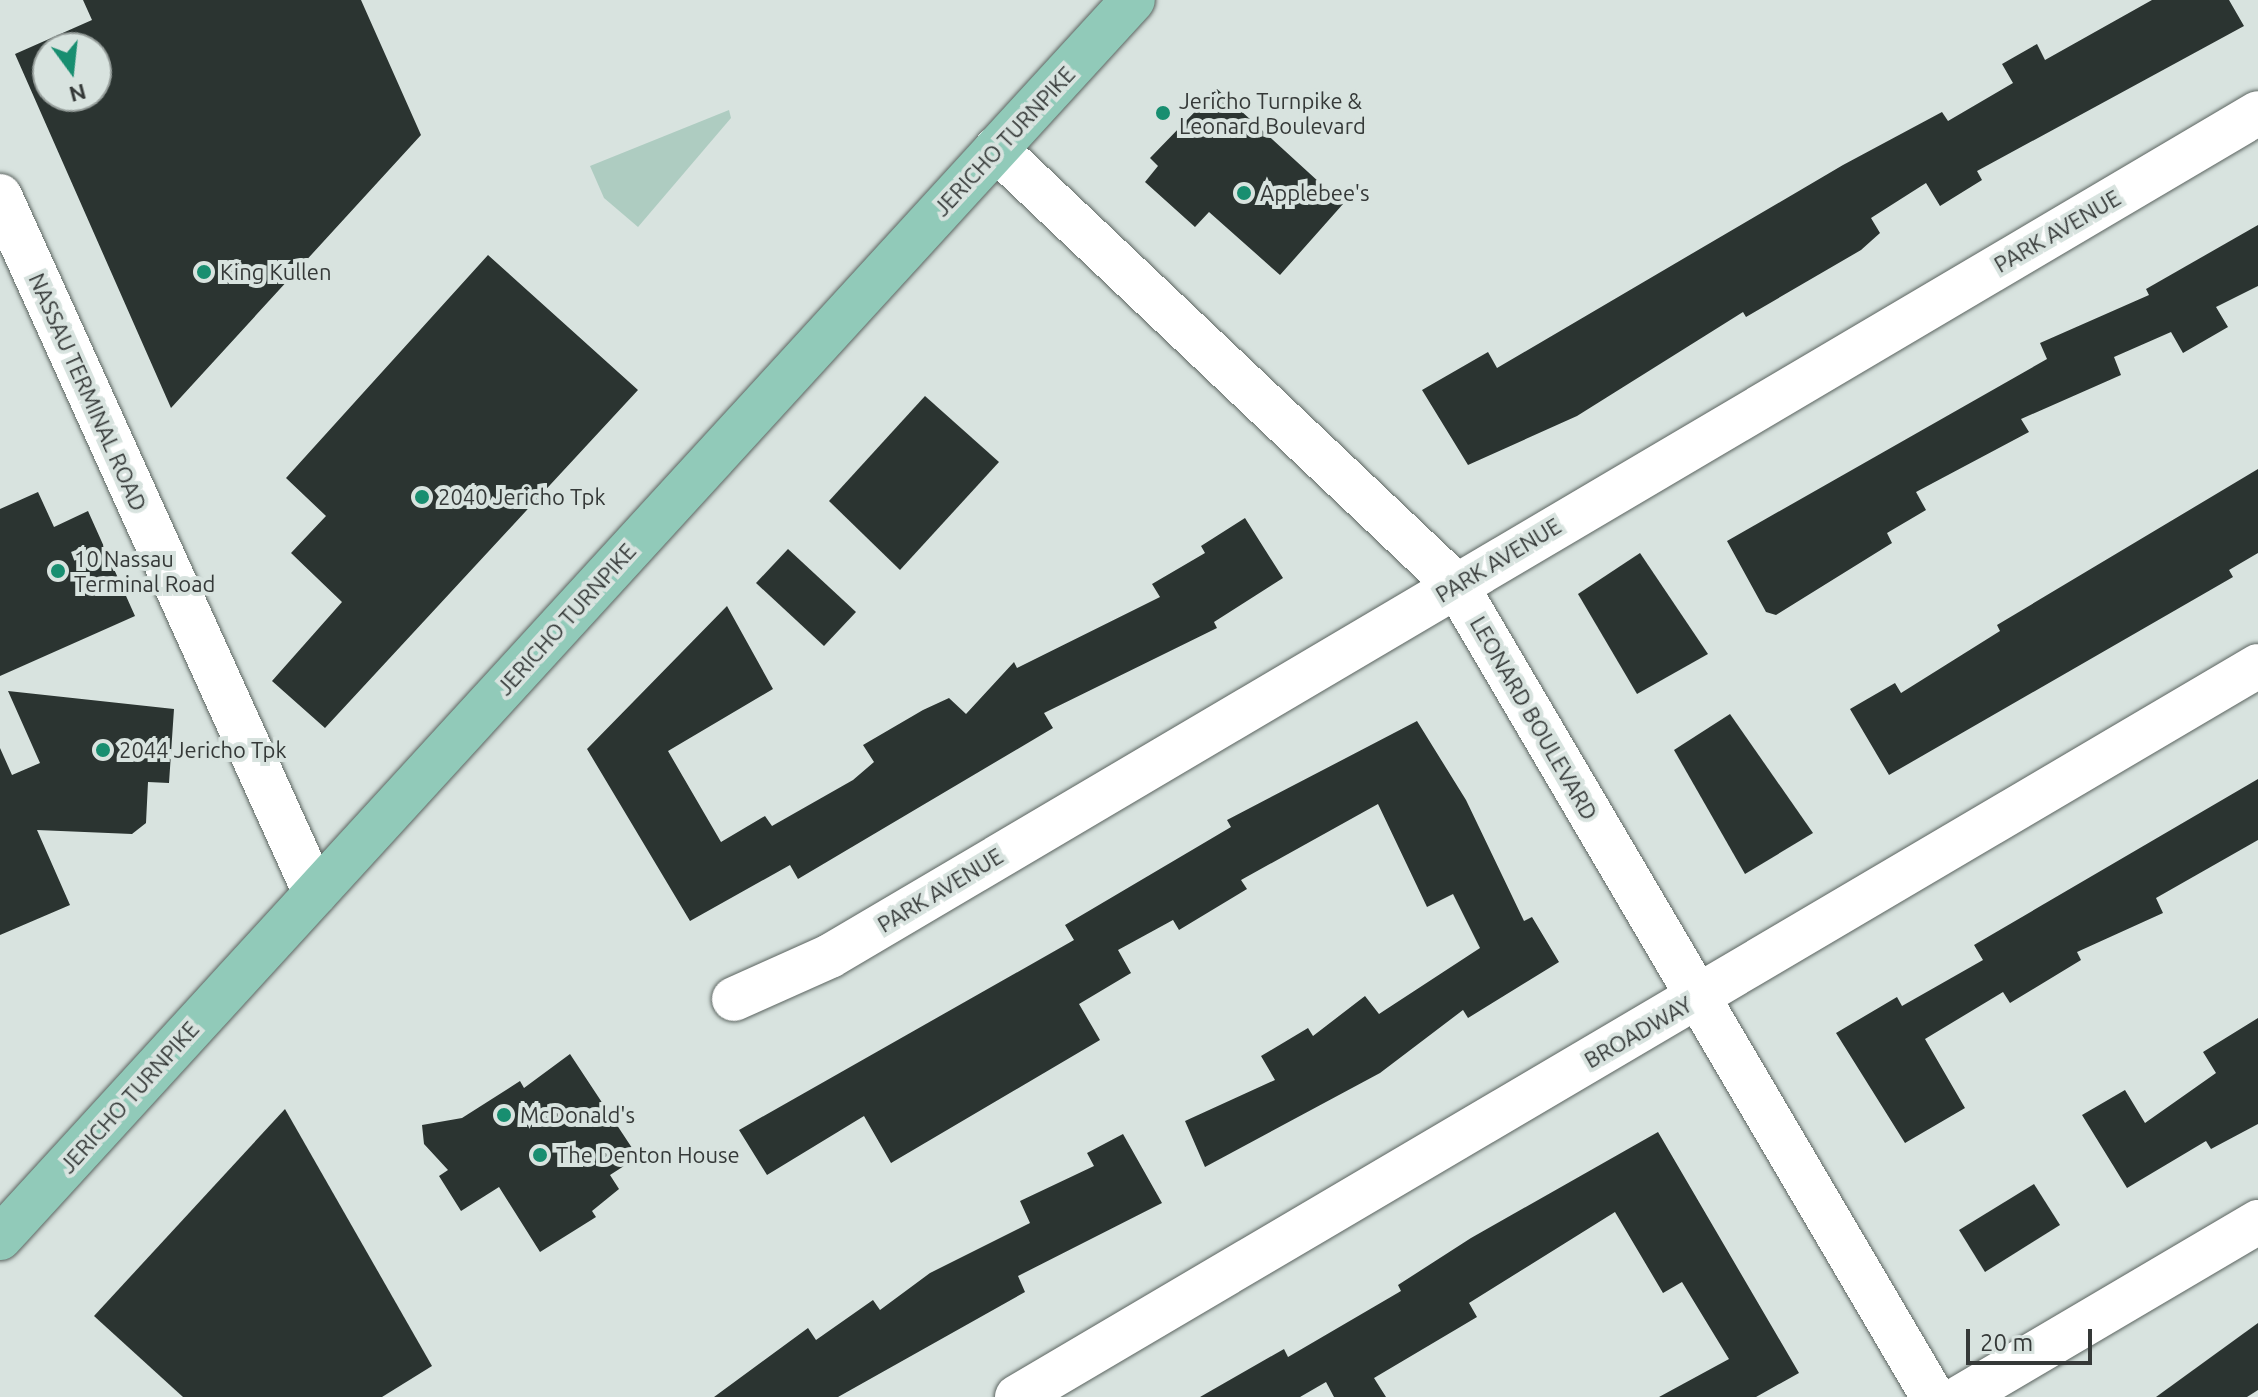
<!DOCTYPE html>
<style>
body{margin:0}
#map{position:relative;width:2258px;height:1397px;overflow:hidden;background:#d8e3df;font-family:Ubuntu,sans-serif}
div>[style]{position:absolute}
.green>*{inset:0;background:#aeccc1}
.building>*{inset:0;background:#2b3431}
.roads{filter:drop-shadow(0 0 2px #5b6460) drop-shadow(0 0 2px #5b6460)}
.minor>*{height:44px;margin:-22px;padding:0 22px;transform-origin:22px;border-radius:22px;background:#fff}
.major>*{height:44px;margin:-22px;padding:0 22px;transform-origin:22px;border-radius:22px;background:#91cab9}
.dots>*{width:22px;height:22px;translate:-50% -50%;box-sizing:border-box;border:4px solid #d8e3df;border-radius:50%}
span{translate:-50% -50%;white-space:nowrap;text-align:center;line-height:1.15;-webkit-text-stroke:8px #d8e3df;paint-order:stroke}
.poi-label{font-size:22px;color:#353938}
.left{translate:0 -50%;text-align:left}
.street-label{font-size:22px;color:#353938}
.north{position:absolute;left:32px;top:32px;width:80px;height:80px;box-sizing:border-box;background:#d8e3df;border:2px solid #979f9c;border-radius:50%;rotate:165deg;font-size:22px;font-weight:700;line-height:32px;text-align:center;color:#353938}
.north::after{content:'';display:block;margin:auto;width:28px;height:36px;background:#188e70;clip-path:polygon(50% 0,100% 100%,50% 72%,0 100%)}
.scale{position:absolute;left:1966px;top:1329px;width:126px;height:36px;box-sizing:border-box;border:4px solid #353938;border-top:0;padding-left:10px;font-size:24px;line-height:28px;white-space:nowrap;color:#353938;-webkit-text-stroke:6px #d8e3df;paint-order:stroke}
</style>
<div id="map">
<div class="green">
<i style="clip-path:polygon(729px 110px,731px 118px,638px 227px,604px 198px,590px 166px)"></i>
</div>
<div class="building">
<i style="clip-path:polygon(evenodd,83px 0,361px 0,421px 135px,171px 408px,15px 54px,92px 20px,83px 0,48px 48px,96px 48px,96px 96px,48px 96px,48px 48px)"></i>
<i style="clip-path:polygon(2152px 0,2229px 0,2244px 26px,1977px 171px,1982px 180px,1940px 206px,1926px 183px,1871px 218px,1880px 233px,1861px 250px,1746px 317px,1743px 312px,1577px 416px,1468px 465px,1422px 390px,1488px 352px,1497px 368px,1843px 165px,1942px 112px,1948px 121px,2013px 83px,2002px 64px,2037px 44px,2045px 60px)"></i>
<i style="clip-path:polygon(1217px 89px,1343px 204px,1280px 275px,1209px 212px,1195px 227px,1145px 182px,1158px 166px,1150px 158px)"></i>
<i style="clip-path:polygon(2258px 225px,2258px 286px,2216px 307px,2228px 327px,2183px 353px,2171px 332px,2114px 357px,2121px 375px,2021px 419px,2029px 432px,1916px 492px,1926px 510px,1887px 533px,1892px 543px,1776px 615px,1766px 612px,1727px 541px,2047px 359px,2040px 343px,2149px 295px,2146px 289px)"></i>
<i style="clip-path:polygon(488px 255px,638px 390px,325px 728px,272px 681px,342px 602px,291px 553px,326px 516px,286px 478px)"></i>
<i style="clip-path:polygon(925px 396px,999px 462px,900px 570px,829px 501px)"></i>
<i style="clip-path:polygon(2258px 469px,2258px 553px,2229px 570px,2233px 577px,1889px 775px,1850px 709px,1895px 683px,1901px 693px,2000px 631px,1997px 625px)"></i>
<i style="clip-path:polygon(38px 492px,54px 527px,88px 511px,135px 616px,0 676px,0 509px)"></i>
<i style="clip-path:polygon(1245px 518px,1283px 578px,1214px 622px,1217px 628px,1044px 713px,1053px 728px,798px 879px,790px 865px,690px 921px,587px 749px,727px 606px,773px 689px,668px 751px,721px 842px,765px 816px,772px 826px,853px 780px,874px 762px,863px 745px,923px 710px,949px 698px,966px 714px,1014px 662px,1017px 668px,1160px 597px,1152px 584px,1205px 553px,1201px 546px)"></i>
<i style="clip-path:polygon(788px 549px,856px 612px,824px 646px,756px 583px)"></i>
<i style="clip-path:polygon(1640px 553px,1708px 654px,1637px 694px,1578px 594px)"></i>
<i style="clip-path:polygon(8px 691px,174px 709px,169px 783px,148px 782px,146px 823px,132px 834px,37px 830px,70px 905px,0 935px,0 748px,12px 775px,40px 763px)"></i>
<i style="clip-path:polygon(1730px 714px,1813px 833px,1745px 874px,1674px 750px)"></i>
<i style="clip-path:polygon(1417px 721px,1466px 800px,1524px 921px,1532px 917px,1559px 962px,1468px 1018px,1463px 1010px,1380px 1073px,1205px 1167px,1185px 1121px,1275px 1080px,1261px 1056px,1308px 1028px,1313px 1036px,1365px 996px,1379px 1014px,1480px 948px,1453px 894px,1427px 907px,1378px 804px,1241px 880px,1247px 889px,1179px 930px,1173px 920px,1118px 950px,1131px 973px,1079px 1004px,1100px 1040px,891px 1163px,864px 1116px,767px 1175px,739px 1130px,1074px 940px,1065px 925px,1231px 827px,1227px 820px)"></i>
<i style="clip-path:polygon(2258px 779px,2258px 840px,2156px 898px,2163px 913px,2077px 952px,2081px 960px,2010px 1003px,2003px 992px,1925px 1039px,1965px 1108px,1905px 1143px,1836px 1033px,1897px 997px,1902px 1006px,1983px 960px,1974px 945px)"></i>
<i style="clip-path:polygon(2258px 1018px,2258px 1124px,2211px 1149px,2206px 1141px,2127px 1188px,2082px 1115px,2125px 1090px,2145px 1123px,2216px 1073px,2203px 1052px)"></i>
<i style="clip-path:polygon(570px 1054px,638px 1157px,610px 1175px,619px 1189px,592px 1211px,596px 1217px,540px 1252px,499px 1187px,461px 1211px,439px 1176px,448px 1170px,424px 1144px,422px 1125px,462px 1118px,520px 1081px,524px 1088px)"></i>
<i style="clip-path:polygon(285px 1109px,432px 1366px,382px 1397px,183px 1397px,94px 1316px)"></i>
<i style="clip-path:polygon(1658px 1132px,1799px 1373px,1756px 1397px,1659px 1397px,1729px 1359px,1682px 1282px,1663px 1293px,1615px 1212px,1469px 1303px,1477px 1317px,1374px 1378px,1386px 1397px,1334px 1397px,1326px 1382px,1300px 1397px,1200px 1397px,1284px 1349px,1288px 1357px,1401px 1291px,1398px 1285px,1471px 1238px)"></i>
<i style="clip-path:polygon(1123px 1134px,1162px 1203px,1018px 1276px,1025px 1292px,838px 1397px,714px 1397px,808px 1328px,816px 1340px,873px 1300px,880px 1310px,930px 1273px,1030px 1223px,1020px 1201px,1094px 1166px,1087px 1153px)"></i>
<i style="clip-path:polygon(2034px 1184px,2060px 1225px,1985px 1272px,1959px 1230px)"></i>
<i style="clip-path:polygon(2258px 1323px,2258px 1390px,2247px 1397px,2156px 1397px)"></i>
</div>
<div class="roads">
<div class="minor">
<i style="left:996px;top:149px;width:634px;rotate:43.47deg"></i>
<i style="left:1456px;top:585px;width:942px;rotate:59.57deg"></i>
<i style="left:0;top:196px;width:765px;rotate:65.68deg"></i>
<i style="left:734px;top:999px;width:105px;rotate:-24.1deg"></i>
<i style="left:830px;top:956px;width:1658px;rotate:-30.55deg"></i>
<i style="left:1017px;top:1397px;width:1440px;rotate:-30.5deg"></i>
<i style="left:1961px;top:1397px;width:345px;rotate:-30.5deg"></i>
</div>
<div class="major">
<i style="left:0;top:1238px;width:1678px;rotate:-47.54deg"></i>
</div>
</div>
<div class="dots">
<i style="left:1163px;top:113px;background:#188e70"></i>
<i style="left:1244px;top:193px;background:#188e70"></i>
<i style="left:204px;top:272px;background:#188e70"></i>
<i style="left:422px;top:497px;background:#188e70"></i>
<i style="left:58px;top:571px;background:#188e70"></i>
<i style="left:103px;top:750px;background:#188e70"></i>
<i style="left:504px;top:1115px;background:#188e70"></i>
<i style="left:540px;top:1155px;background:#188e70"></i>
</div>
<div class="poi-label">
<span class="left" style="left:1179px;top:113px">Jericho Turnpike &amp;<br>Leonard Boulevard</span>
<span class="left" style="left:1260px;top:193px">Applebee's</span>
<span class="left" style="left:220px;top:272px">King Kullen</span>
<span class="left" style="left:438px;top:497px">2040 Jericho Tpk</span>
<span class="left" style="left:74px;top:571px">10 Nassau<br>Terminal Road</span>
<span class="left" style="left:119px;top:750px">2044 Jericho Tpk</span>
<span class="left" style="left:520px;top:1115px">McDonald's</span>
<span class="left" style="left:556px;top:1155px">The Denton House</span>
</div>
<div class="street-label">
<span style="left:1004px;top:141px;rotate:-47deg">JERICHO TURNPIKE</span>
<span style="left:2057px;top:231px;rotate:-30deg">PARK AVENUE</span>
<span style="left:88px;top:392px;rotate:66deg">NASSAU TERMINAL ROAD</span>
<span style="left:1498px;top:560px;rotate:-31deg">PARK AVENUE</span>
<span style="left:566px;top:619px;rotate:-48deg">JERICHO TURNPIKE</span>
<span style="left:1534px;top:718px;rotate:60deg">LEONARD BOULEVARD</span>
<span style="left:940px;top:890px;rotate:-31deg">PARK AVENUE</span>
<span style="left:1638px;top:1032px;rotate:-30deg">BROADWAY</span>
<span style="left:129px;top:1097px;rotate:-48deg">JERICHO TURNPIKE</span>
</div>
<div class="north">N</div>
<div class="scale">20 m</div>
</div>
